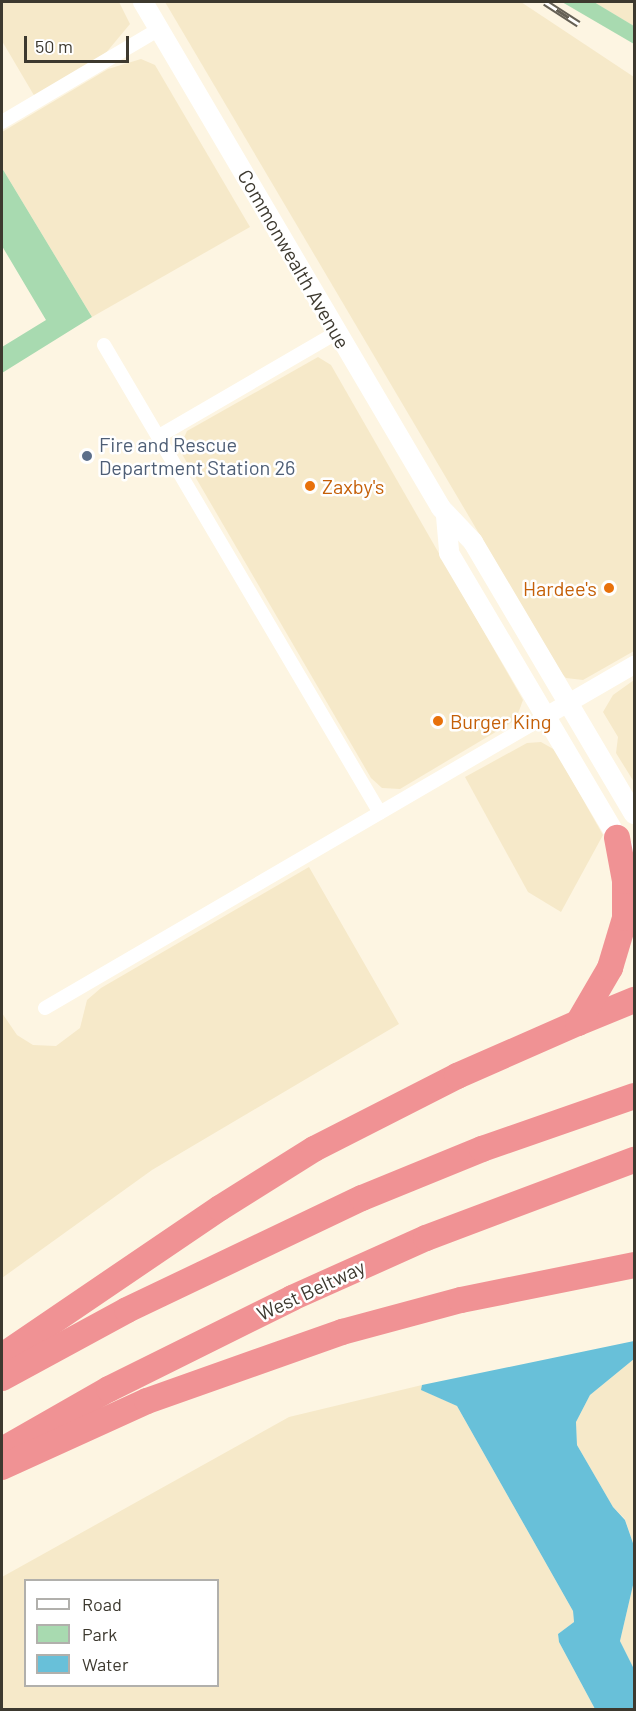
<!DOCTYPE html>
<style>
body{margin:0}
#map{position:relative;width:636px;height:1711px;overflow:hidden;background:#fdf5e2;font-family:Barlow,sans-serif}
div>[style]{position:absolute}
.built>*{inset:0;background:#f6e9c9}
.green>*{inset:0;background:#a8dab0}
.water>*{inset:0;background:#68c0d9}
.minor>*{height:14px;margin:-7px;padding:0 7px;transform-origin:7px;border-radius:7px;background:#fff}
.tertiary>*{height:18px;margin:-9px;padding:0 9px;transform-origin:9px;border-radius:9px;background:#fff}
.secondary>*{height:20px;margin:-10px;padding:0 10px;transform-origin:10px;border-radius:10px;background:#fff}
.motorway>*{height:26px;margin:-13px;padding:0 13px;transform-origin:13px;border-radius:13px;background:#f09294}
.rail>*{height:7px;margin-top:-3.5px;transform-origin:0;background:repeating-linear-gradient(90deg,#fff 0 14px,#656055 0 28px);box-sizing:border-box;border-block:2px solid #656055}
.dots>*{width:16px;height:16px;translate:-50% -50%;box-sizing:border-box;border:3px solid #fff;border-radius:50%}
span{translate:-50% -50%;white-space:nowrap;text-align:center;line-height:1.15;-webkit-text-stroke:5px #fff;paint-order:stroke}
.street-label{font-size:20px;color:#3d392f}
.service-label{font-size:20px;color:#4e5e75}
.left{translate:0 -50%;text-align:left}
.food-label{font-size:20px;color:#c56008}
.right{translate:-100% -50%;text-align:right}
.frame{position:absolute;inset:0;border:3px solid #3d392f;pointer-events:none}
.legend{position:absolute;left:24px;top:1579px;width:195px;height:108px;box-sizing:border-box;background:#fff;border:2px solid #b1b0ac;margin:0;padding:8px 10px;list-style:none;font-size:18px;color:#3d392f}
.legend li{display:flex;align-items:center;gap:12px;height:30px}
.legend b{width:30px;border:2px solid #b1b0ac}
.scale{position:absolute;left:24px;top:36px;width:105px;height:27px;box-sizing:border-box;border:3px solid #3d392f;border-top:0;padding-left:8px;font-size:18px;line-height:21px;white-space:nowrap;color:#3d392f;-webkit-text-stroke:4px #fff;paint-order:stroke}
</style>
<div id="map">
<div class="built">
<i style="clip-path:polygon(2px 2px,119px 2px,130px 24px,105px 54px,35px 97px,2px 41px)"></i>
<i style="clip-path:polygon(165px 2px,521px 2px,634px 77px,634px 651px,583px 680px,566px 678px,562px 674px)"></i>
<i style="clip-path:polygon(594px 2px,634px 2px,634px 26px)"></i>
<i style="clip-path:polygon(141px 59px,155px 65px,250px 227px,92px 317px,2px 168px,2px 132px,108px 69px)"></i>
<i style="clip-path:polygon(318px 357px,331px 365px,523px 700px,516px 719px,509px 724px,400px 789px,382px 788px,371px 778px,179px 449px,187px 431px)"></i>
<i style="clip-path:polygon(634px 680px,634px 782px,616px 753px,618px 737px,603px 712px,613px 695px)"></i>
<i style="clip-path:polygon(541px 742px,555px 750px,603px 835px,561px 912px,528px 892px,465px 777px,527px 743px)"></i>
<i style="clip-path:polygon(309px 867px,399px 1024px,152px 1170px,2px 1278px,2px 1013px,17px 1035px,33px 1045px,56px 1046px,80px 1028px,87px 1000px,101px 988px)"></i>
<i style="clip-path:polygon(634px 1359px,634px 1546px,625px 1519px,613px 1507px,577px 1445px,576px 1422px,590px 1395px)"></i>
<i style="clip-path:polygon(evenodd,422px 1385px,422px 1390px,457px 1406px,573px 1611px,574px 1622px,558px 1634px,559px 1642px,595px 1709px,2px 1709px,2px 1577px,289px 1417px,422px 1385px,26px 1580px,218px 1580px,218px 1686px,26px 1686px,26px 1580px)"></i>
<i style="clip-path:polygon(634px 1581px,634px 1669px,620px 1641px)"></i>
</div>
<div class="green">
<i style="clip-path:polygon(562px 2px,594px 2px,634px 26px,634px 44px)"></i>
<i style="clip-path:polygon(2px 168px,92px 317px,2px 373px,2px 347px,46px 320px,2px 246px)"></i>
</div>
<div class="water">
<i style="clip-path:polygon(634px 1341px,634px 1359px,590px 1395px,576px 1422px,577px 1445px,613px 1507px,625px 1520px,634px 1546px,634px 1581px,620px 1641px,634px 1669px,634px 1709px,595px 1709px,559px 1642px,558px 1634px,574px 1622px,573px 1611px,457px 1406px,421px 1390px,422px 1385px)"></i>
</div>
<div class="minor">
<i style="left:2px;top:122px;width:182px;rotate:-30.6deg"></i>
<i style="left:104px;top:345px;width:543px;rotate:59.47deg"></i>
<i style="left:159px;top:436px;width:205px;rotate:-30.2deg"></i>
<i style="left:45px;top:1008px;width:580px;rotate:-30.24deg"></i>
</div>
<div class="tertiary">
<i style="left:546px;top:716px;width:102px;rotate:-30.1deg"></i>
</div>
<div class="secondary">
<i style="left:143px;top:2px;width:587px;rotate:59.5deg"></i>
<i style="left:441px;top:508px;width:47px;rotate:46.7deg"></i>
<i style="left:473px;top:542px;width:316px;rotate:59.4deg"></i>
<i style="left:446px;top:516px;width:37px;rotate:85deg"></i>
<i style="left:449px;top:553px;width:344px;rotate:59.4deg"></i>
</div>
<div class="motorway">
<i style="left:578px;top:1023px;width:61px;rotate:-22.3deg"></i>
<i style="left:2px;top:1356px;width:263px;rotate:-34.2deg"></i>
<i style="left:220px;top:1208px;width:111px;rotate:-32.1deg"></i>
<i style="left:314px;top:1149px;width:161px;rotate:-27deg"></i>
<i style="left:457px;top:1076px;width:132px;rotate:-23.7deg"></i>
<i style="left:578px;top:1023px;width:64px;rotate:-59.8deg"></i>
<i style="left:610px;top:968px;width:52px;rotate:-73.3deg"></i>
<i style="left:625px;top:918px;width:37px;rotate:-90deg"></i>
<i style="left:625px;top:881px;width:44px;rotate:-100.5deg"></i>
<i style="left:2px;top:1378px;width:142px;rotate:-28.5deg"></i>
<i style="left:127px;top:1310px;width:260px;rotate:-25.5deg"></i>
<i style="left:362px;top:1198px;width:130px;rotate:-22.2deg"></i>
<i style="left:482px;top:1149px;width:161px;rotate:-19.2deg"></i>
<i style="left:2px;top:1450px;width:123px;rotate:-29.7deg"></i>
<i style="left:109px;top:1389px;width:204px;rotate:-26.4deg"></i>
<i style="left:292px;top:1298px;width:147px;rotate:-24.1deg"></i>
<i style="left:426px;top:1238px;width:222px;rotate:-20.6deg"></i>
<i style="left:2px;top:1467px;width:159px;rotate:-24.5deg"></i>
<i style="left:147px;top:1401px;width:207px;rotate:-19.5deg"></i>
<i style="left:342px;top:1332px;width:123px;rotate:-15.1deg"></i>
<i style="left:461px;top:1300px;width:177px;rotate:-11.4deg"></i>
</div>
<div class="rail">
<i style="left:545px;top:2px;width:40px;rotate:32.9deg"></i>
</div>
<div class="dots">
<i style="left:87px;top:456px;background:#5c6f8a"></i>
<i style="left:310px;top:486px;background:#e8710a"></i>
<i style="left:609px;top:588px;background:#e8710a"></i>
<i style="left:438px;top:721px;background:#e8710a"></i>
</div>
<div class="street-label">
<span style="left:294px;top:259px;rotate:60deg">Commonwealth Avenue</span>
<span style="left:311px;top:1290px;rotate:-25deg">West Beltway</span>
</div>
<div class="service-label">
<span class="left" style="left:99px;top:456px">Fire and Rescue<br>Department Station 26</span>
</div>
<div class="food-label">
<span class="left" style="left:322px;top:486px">Zaxby's</span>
<span class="right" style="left:597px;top:588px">Hardee's</span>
<span class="left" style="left:450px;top:721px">Burger King</span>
</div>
<div class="frame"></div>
<ul class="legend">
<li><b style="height:8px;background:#fff"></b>Road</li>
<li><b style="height:16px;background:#a8dab0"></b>Park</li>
<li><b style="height:16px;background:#68c0d9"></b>Water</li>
</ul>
<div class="scale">50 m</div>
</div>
